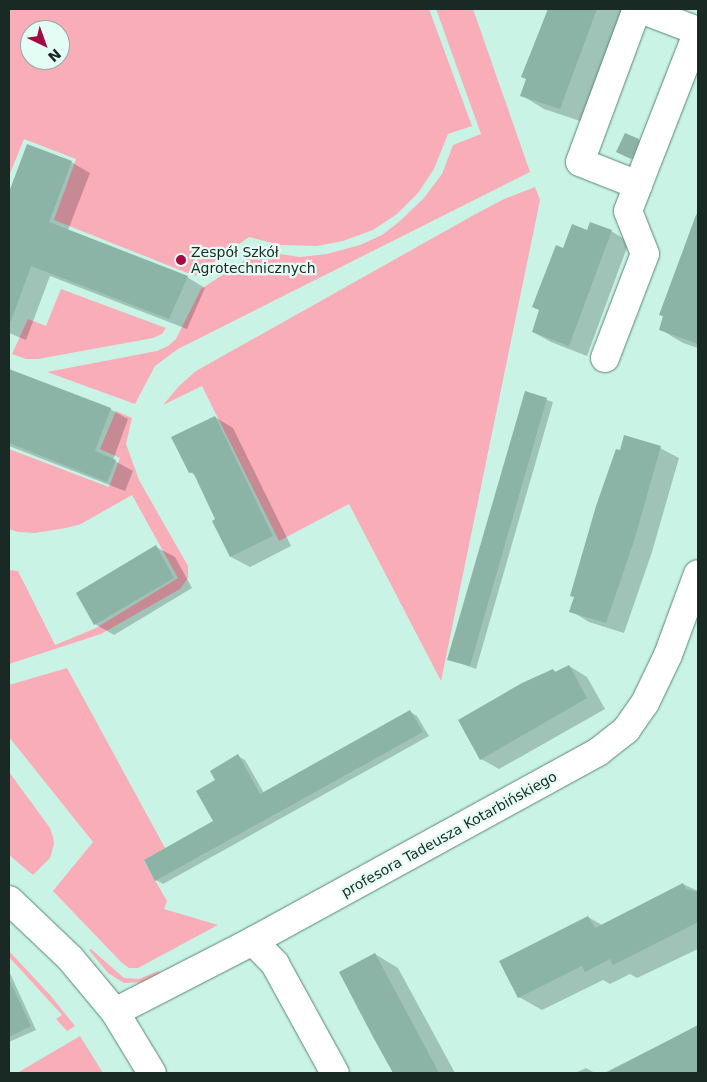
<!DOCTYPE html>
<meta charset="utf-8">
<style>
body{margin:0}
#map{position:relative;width:707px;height:1082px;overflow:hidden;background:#c9f4e5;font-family:"DejaVu Sans",sans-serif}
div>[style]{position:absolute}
.green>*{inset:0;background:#f9adb9}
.shadow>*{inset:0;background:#0003}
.building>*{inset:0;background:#8bb4a6}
.roads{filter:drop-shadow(0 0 1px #5d8578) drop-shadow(0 0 1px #5d8578)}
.minor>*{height:28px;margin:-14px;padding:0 14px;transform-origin:14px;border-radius:14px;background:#fff}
.dots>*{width:14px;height:14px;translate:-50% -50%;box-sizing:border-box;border:2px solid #e4fdf4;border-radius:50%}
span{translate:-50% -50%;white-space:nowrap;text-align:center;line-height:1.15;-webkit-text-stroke:4.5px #e4fdf4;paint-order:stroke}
.poi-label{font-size:14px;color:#192a24}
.left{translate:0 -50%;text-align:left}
.street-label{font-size:14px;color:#192a24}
.frame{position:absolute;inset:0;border:10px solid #192a24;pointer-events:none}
.north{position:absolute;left:20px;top:20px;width:50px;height:50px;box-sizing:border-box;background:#e4fdf4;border:1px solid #93a9a1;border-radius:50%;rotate:138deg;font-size:14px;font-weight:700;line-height:20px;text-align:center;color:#192a24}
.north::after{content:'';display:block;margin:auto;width:18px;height:22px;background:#a40b44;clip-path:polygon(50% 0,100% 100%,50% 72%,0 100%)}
</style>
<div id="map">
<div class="green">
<i style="clip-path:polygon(evenodd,9px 9px,429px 9px,472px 126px,448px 134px,434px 169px,418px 193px,397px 214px,373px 230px,343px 241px,317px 246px,280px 245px,249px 237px,195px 276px,54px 220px,76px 159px,24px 139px,9px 176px,9px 9px,30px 30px,60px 30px,60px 60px,30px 60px,30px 30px)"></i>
<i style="clip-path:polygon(436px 9px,473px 9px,530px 172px,178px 349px,155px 366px,135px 404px,47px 372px,157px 351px,168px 346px,176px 339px,201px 289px,259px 251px,300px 257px,327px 254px,360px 245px,382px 235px,400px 221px,424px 198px,442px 174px,453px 145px,481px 134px)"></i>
<i style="clip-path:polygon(535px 187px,540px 200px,441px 681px,349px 504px,279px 541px,202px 386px,163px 405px,179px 386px,196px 371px,472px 216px,504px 199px)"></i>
<i style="clip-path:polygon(61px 289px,166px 328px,162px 334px,153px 338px,38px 359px,26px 359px,12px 354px,28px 319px,46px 326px)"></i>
<i style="clip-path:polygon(116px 411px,132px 418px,126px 444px,139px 480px,188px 566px,188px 578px,180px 589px,101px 634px,9px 664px,9px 570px,18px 571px,55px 645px,96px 628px,178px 578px,132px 495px,81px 524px,66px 528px,35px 533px,18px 532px,9px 529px,9px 449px,109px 487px,120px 458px,100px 449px)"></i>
<i style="clip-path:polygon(67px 668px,165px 848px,144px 861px,167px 901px,164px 909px,218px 925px,138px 968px,129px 968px,121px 962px,53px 891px,93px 842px,9px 737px,9px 685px)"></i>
<i style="clip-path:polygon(9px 772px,50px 828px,53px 837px,54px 844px,50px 858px,33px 875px,9px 855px)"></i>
<i style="clip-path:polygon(91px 949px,124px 978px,139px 979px,158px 971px,163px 974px,145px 982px,124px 983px,108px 973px,89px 950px)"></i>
<i style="clip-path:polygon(9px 951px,51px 996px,75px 1026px,67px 1031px,56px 1019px,62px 1015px,9px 957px)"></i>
<i style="clip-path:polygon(80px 1036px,103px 1073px,17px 1073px)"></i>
</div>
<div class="shadow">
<i style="clip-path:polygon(548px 9px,626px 9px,583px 122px,544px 109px,521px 95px,527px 79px,523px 77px)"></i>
<i style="clip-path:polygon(625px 134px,645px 143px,638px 161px,623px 155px)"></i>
<i style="clip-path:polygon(28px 146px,71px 162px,90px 173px,68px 230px,187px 277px,205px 288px,187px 329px,50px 276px,26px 340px,9px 333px,9px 196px)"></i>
<i style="clip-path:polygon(698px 210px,698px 348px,683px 343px,660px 329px,664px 317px,661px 315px)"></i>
<i style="clip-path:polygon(588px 231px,611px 231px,629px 242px,587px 356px,551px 342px,533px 332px,563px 249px)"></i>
<i style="clip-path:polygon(9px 370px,110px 409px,128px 419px,113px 460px,133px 471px,125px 491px,9px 446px)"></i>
<i style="clip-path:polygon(526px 393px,553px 402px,476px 669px,448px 659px)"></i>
<i style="clip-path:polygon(215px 417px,233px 428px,291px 546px,250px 567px,231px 557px,214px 521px,217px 519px,196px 476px,190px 472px)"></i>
<i style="clip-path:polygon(660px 448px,679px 458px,652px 552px,624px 633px,589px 622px,571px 611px,621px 451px)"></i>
<i style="clip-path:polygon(156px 547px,175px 557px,192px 588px,114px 635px,95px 624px)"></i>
<i style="clip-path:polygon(569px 666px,587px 677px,605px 709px,499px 769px,481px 759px,553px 670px,557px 673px)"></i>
<i style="clip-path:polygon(410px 712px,417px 716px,429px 736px,163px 884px,156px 880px,215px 822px,217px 781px,238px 756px,245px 760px,264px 793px)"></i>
<i style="clip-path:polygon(683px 884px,698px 891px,698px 949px,637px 978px,630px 974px,610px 984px,603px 980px,542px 1010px,519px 997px,588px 917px,602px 925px)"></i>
<i style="clip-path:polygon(375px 954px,398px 968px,455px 1073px,394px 1073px,340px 973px)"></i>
<i style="clip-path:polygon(9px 971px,36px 1030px,9px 1042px)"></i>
<i style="clip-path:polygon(698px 1026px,698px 1073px,604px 1073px)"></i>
<i style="clip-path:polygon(586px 1068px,595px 1073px,575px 1073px)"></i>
</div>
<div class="building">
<i style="clip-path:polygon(548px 9px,597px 9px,560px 109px,520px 96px,526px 79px,521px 77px)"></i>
<i style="clip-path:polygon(625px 133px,639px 139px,631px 159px,616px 152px)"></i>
<i style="clip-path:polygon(27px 144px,72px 161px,49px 222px,188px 276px,169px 319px,31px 266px,11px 321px,9px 321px,9px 192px)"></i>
<i style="clip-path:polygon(696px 215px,698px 215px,698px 344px,659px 330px,663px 316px,659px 315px)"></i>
<i style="clip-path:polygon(590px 222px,612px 230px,569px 346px,532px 332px,539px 310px,532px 307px,556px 245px,563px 248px,572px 224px,587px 230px)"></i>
<i style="clip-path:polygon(9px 369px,111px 408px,95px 451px,116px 460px,107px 482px,9px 443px)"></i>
<i style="clip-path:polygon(525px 391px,547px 398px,470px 666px,447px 660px)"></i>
<i style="clip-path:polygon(215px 416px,273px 536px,230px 557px,212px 521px,215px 519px,193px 472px,189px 473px,171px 437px)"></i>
<i style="clip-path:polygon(624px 435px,661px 446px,634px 541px,606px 623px,569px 612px,574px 597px,570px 596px,596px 506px,616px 449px,620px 450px)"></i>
<i style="clip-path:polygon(156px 545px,174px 578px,94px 625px,76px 593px)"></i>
<i style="clip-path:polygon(569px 665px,587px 698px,480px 760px,458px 720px,522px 683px,553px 669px,555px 672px)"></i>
<i style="clip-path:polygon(410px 710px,423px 732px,155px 881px,144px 860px,213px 821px,196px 791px,215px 780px,210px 771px,238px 754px,260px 794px)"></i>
<i style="clip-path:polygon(683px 883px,686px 889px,698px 892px,698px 922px,613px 965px,610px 959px,585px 972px,582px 966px,518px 998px,499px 961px,588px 916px,595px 928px)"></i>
<i style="clip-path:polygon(375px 953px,439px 1073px,393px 1073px,373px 1037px,339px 972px)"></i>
<i style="clip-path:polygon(9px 979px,31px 1026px,9px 1037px)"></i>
<i style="clip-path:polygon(698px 1025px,698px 1073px,606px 1073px)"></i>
</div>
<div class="roads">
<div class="minor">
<i style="left:640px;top:9px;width:62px;rotate:20.8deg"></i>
<i style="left:638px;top:185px;width:165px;rotate:-68.7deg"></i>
<i style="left:605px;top:358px;width:111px;rotate:-69deg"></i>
<i style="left:645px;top:254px;width:46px;rotate:-111.6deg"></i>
<i style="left:628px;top:211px;width:28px;rotate:-69deg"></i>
<i style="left:638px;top:185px;width:62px;rotate:-158.4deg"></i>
<i style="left:580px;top:162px;width:163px;rotate:-69.6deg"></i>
<i style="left:9px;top:900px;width:84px;rotate:43.6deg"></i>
<i style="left:70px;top:958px;width:70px;rotate:50.2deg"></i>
<i style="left:115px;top:1012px;width:71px;rotate:58.8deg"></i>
<i style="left:253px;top:941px;width:32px;rotate:46deg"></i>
<i style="left:275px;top:964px;width:124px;rotate:61.2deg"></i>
<i style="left:115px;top:1012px;width:155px;rotate:-27.2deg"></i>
<i style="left:253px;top:941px;width:393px;rotate:-28.7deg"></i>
<i style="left:598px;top:752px;width:36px;rotate:-38deg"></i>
<i style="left:626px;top:730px;width:33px;rotate:-55deg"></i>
<i style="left:645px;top:703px;width:53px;rotate:-64.4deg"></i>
<i style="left:668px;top:655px;width:86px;rotate:-69.7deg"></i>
</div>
</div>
<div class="dots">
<i style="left:181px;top:260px;background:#a40b44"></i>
</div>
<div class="poi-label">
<span class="left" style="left:191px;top:260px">Zespół Szkół<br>Agrotechnicznych</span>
</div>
<div class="street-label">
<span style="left:449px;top:834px;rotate:-29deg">profesora Tadeusza Kotarbińskiego</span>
</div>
<div class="frame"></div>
<div class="north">N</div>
</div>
